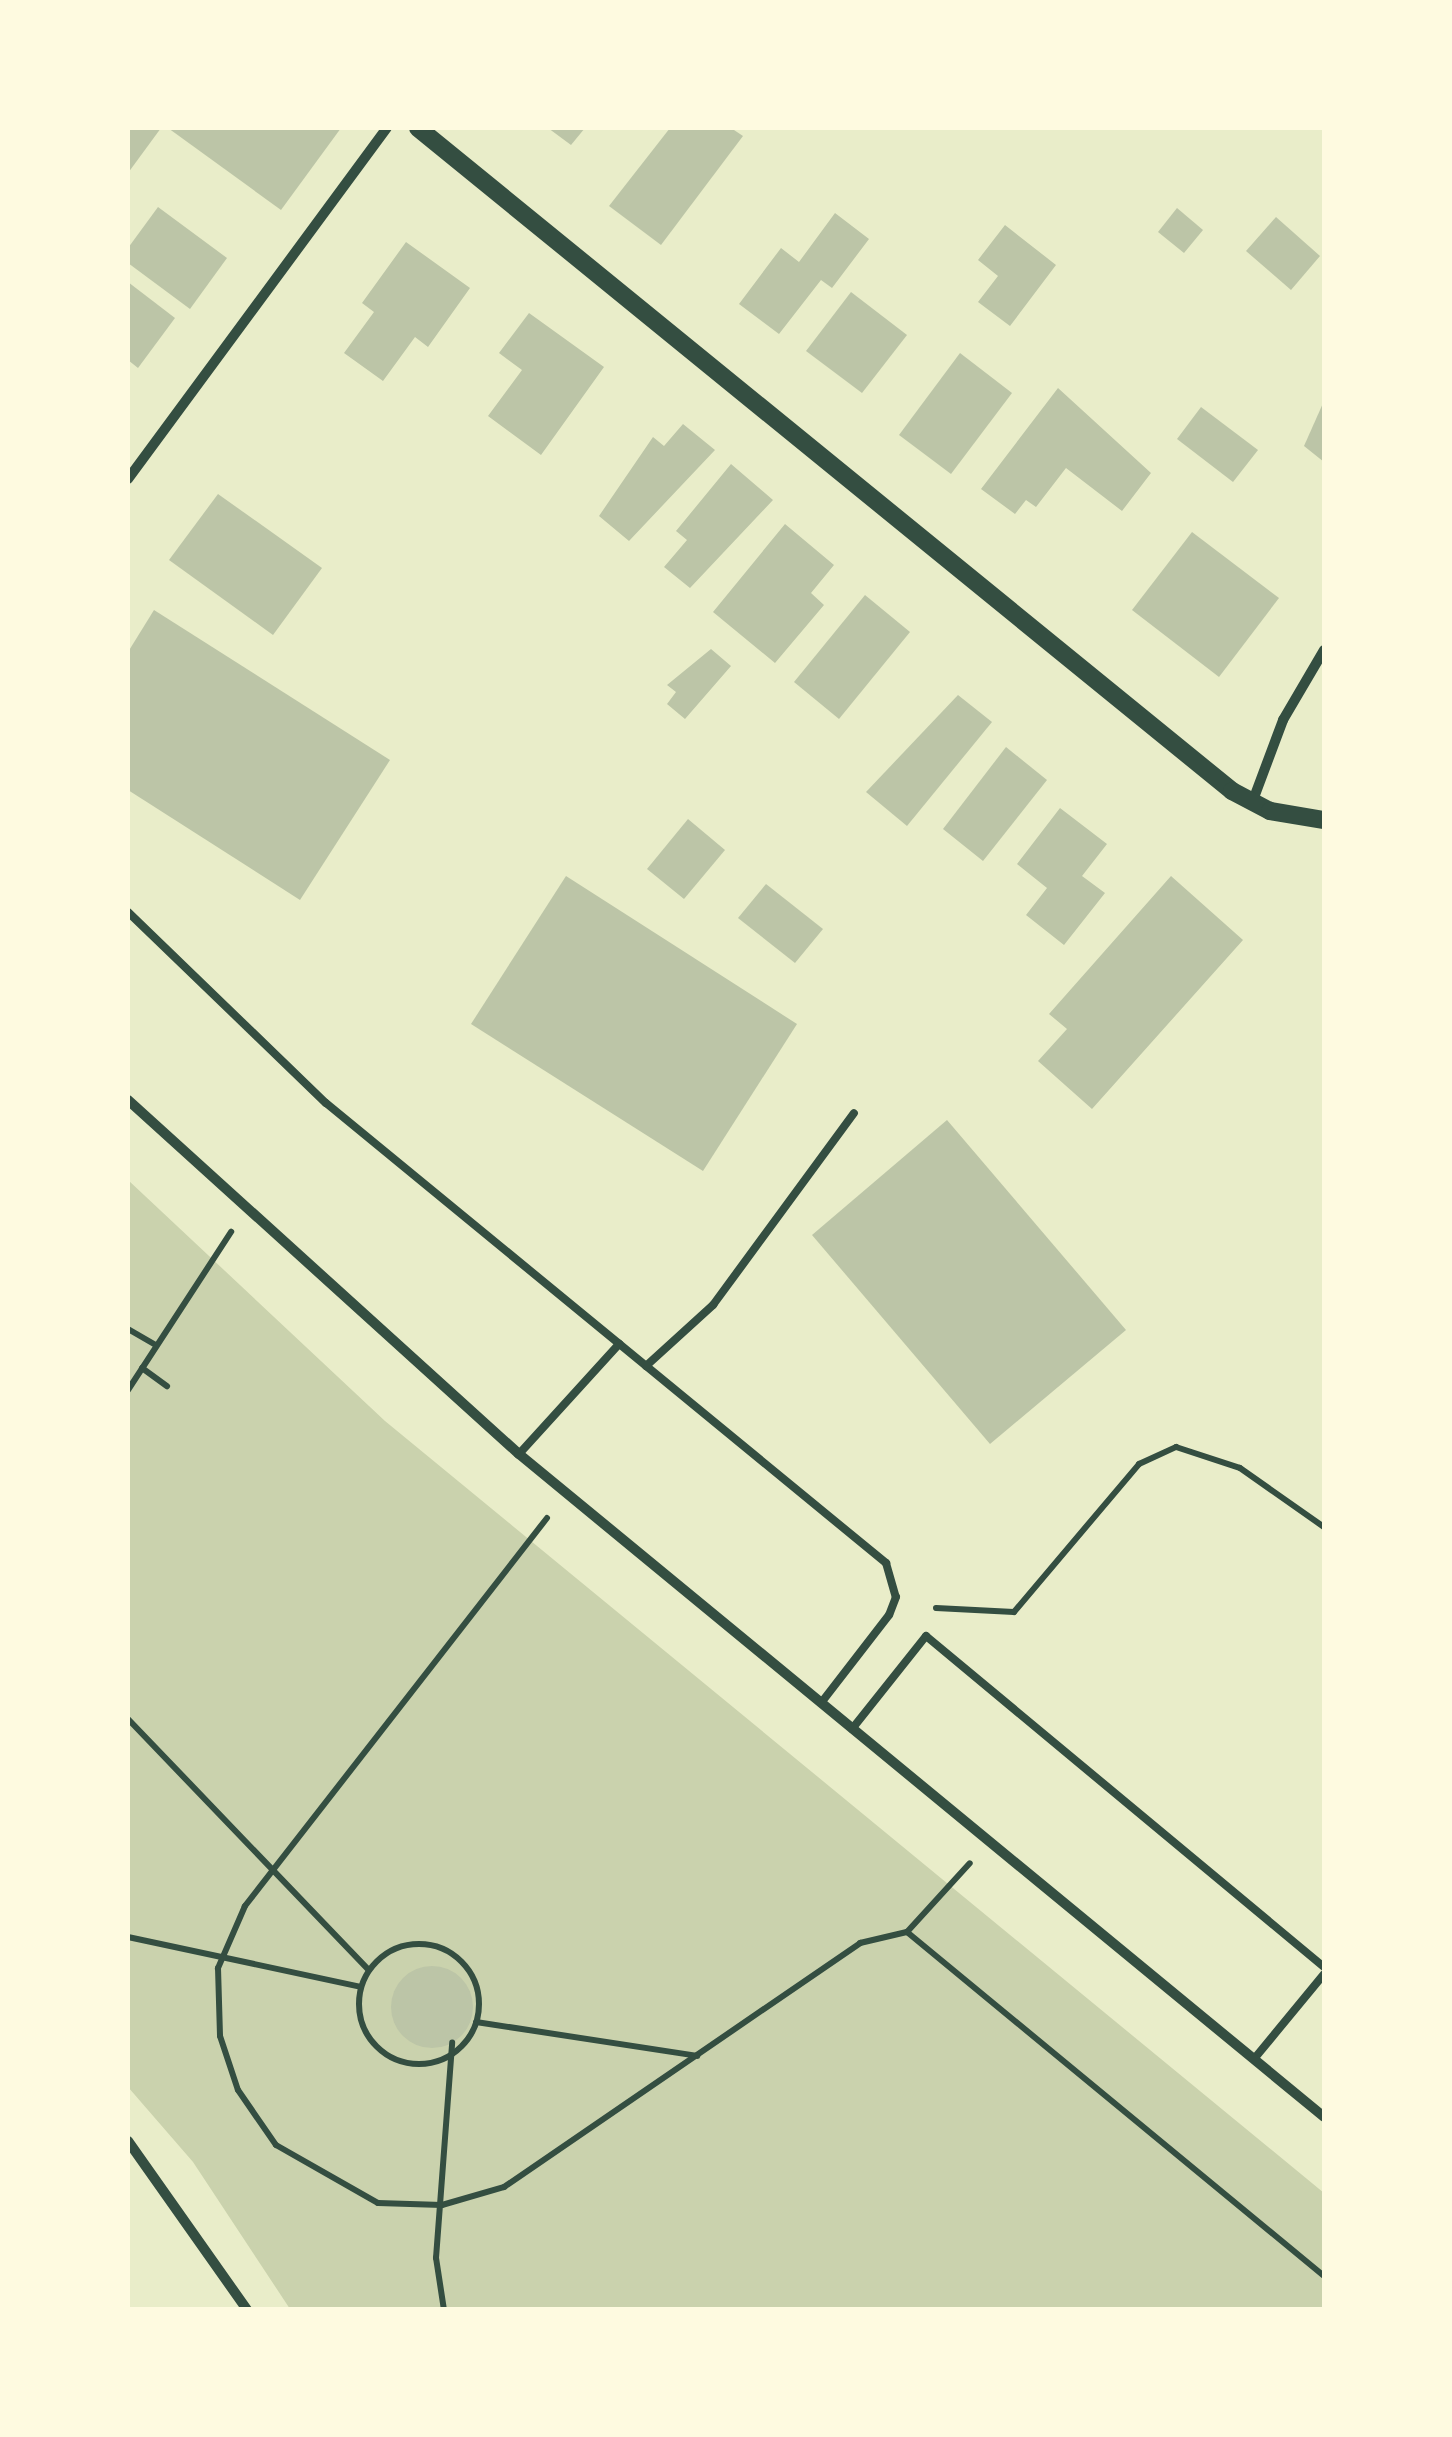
<!DOCTYPE html>
<style>
body{margin:0}
#map{position:relative;width:1452px;height:2437px;overflow:hidden;background:#e9edc9;font-family:"Nunito Sans",sans-serif}
div>[style]{position:absolute}
.green>*{inset:0;background:#cad2ad}
.building>*{inset:0;background:#bcc5a7}
.round{border-radius:50%}
.path>*{height:6px;margin:-3px;padding:0 3px;transform-origin:3px;border-radius:3px;background:#344e41}
.path>.ring{margin:-3px;padding:0;box-sizing:content-box;background:none;border:6px solid #344e41;border-radius:50%}
.service>*{height:8px;margin:-4px;padding:0 4px;transform-origin:4px;border-radius:4px;background:#344e41}
.minor>*{height:10px;margin:-5px;padding:0 5px;transform-origin:5px;border-radius:5px;background:#344e41}
.tertiary>*{height:18px;margin:-9px;padding:0 9px;transform-origin:9px;border-radius:9px;background:#344e41}
span{translate:-50% -50%;white-space:nowrap;text-align:center;line-height:1.15;-webkit-text-stroke:10px #fefae0;paint-order:stroke}
.frame{position:absolute;inset:0;border:130px solid #fefae0;pointer-events:none}
</style>
<div id="map">
<div class="green">
<i style="clip-path:polygon(128px 1180px,385px 1421px,1324px 2193px,1324px 2309px,290px 2309px,193px 2162px,128px 2087px)"></i>
</div>
<div class="building">
<i style="clip-path:polygon(128px 128px,161px 128px,128px 173px)"></i>
<i style="clip-path:polygon(168px 128px,341px 128px,281px 210px)"></i>
<i style="clip-path:polygon(548px 128px,585px 128px,571px 145px)"></i>
<i style="clip-path:polygon(670px 128px,731px 128px,743px 136px,661px 245px,609px 206px)"></i>
<i style="clip-path:polygon(158px 207px,227px 258px,190px 309px,128px 263px,128px 248px)"></i>
<i style="clip-path:polygon(1177px 208px,1203px 230px,1184px 253px,1158px 232px)"></i>
<i style="clip-path:polygon(835px 213px,869px 239px,832px 288px,821px 280px,779px 334px,739px 304px,781px 248px,799px 262px)"></i>
<i style="clip-path:polygon(1276px 217px,1320px 256px,1291px 290px,1246px 251px)"></i>
<i style="clip-path:polygon(1005px 225px,1056px 265px,1010px 326px,978px 302px,998px 276px,978px 260px)"></i>
<i style="clip-path:polygon(406px 242px,470px 288px,428px 347px,415px 337px,383px 381px,344px 353px,374px 312px,362px 303px)"></i>
<i style="clip-path:polygon(128px 282px,175px 318px,138px 368px,128px 360px)"></i>
<i style="clip-path:polygon(851px 292px,907px 335px,862px 393px,806px 351px)"></i>
<i style="clip-path:polygon(529px 313px,604px 367px,541px 455px,488px 416px,522px 370px,499px 353px)"></i>
<i style="clip-path:polygon(960px 353px,1012px 393px,951px 474px,899px 435px)"></i>
<i style="clip-path:polygon(1058px 388px,1151px 473px,1122px 511px,1066px 468px,1036px 507px,1026px 500px,1015px 514px,981px 489px)"></i>
<i style="clip-path:polygon(1324px 401px,1324px 462px,1304px 446px)"></i>
<i style="clip-path:polygon(1201px 407px,1258px 450px,1233px 482px,1177px 439px)"></i>
<i style="clip-path:polygon(683px 424px,715px 450px,629px 541px,599px 516px,653px 437px,664px 446px)"></i>
<i style="clip-path:polygon(731px 464px,773px 500px,690px 588px,664px 567px,687px 540px,676px 531px)"></i>
<i style="clip-path:polygon(218px 494px,322px 568px,273px 635px,169px 560px)"></i>
<i style="clip-path:polygon(785px 524px,834px 565px,811px 593px,824px 605px,775px 663px,713px 612px)"></i>
<i style="clip-path:polygon(1192px 532px,1279px 598px,1219px 677px,1132px 610px)"></i>
<i style="clip-path:polygon(865px 595px,910px 632px,839px 719px,794px 682px)"></i>
<i style="clip-path:polygon(154px 610px,390px 760px,300px 900px,128px 790px,128px 652px)"></i>
<i style="clip-path:polygon(711px 649px,731px 666px,685px 719px,667px 704px,676px 692px,667px 685px)"></i>
<i style="clip-path:polygon(958px 695px,992px 722px,907px 826px,866px 792px)"></i>
<i style="clip-path:polygon(1006px 747px,1047px 780px,983px 861px,943px 829px)"></i>
<i style="clip-path:polygon(1060px 808px,1107px 844px,1082px 876px,1105px 893px,1064px 945px,1026px 915px,1047px 888px,1017px 864px)"></i>
<i style="clip-path:polygon(688px 819px,725px 850px,684px 899px,647px 869px)"></i>
<i style="clip-path:polygon(566px 876px,797px 1024px,703px 1171px,471px 1024px)"></i>
<i style="clip-path:polygon(1171px 876px,1243px 940px,1092px 1109px,1038px 1061px,1067px 1029px,1049px 1014px)"></i>
<i style="clip-path:polygon(766px 884px,823px 929px,795px 963px,738px 918px)"></i>
<i style="clip-path:polygon(947px 1120px,1126px 1330px,990px 1444px,812px 1235px)"></i>
<i class="round" style="left:391px;top:1966px;width:82px;height:82px"></i>
</div>
<div class="path">
<i style="left:128px;top:1329px;width:32px;rotate:30deg"></i>
<i style="left:142px;top:1368px;width:31px;rotate:36deg"></i>
<i style="left:128px;top:1390px;width:189px;rotate:-56.9deg"></i>
<i style="left:547px;top:1518px;width:492px;rotate:127.9deg"></i>
<i style="left:245px;top:1906px;width:68px;rotate:113.5deg"></i>
<i style="left:218px;top:1968px;width:68px;rotate:88.3deg"></i>
<i style="left:220px;top:2036px;width:57px;rotate:71.6deg"></i>
<i style="left:238px;top:2090px;width:67px;rotate:55.4deg"></i>
<i style="left:276px;top:2145px;width:117px;rotate:29.6deg"></i>
<i style="left:378px;top:2203px;width:64px;rotate:1.8deg"></i>
<i style="left:442px;top:2205px;width:65px;rotate:-16.2deg"></i>
<i style="left:504px;top:2187px;width:432px;rotate:-34.4deg"></i>
<i style="left:860px;top:1943px;width:48px;rotate:-13.2deg"></i>
<i style="left:907px;top:1932px;width:541px;rotate:39.52deg"></i>
<i style="left:936px;top:1608px;width:78px;rotate:2.9deg"></i>
<i style="left:1014px;top:1612px;width:194px;rotate:-49.8deg"></i>
<i style="left:1139px;top:1464px;width:41px;rotate:-24.7deg"></i>
<i style="left:1176px;top:1447px;width:67px;rotate:18.2deg"></i>
<i style="left:1240px;top:1468px;width:103px;rotate:35.1deg"></i>
<i style="left:128px;top:1719px;width:348px;rotate:46.2deg"></i>
<i style="left:907px;top:1932px;width:93px;rotate:-47.6deg"></i>
<i style="left:128px;top:1937px;width:238px;rotate:12.1deg"></i>
<i class="ring" style="left:359px;top:1944px;width:114px;height:114px"></i>
<i style="left:476px;top:2022px;width:224px;rotate:8.7deg"></i>
<i style="left:444px;top:2310px;width:53px;rotate:-98.7deg"></i>
<i style="left:436px;top:2258px;width:216px;rotate:-85.7deg"></i>
</div>
<div class="service">
<i style="left:128px;top:912px;width:275px;rotate:44deg"></i>
<i style="left:326px;top:1103px;width:725px;rotate:39.4deg"></i>
<i style="left:886px;top:1563px;width:35px;rotate:74deg"></i>
<i style="left:896px;top:1597px;width:19px;rotate:111deg"></i>
<i style="left:889px;top:1615px;width:111px;rotate:127.7deg"></i>
<i style="left:646px;top:1366px;width:91px;rotate:-42.3deg"></i>
<i style="left:713px;top:1305px;width:238px;rotate:-53.7deg"></i>
<i style="left:519px;top:1454px;width:149px;rotate:-47.7deg"></i>
<i style="left:852px;top:1729px;width:119px;rotate:-51.5deg"></i>
<i style="left:926px;top:1636px;width:518px;rotate:39.75deg"></i>
<i style="left:1254px;top:2059px;width:110px;rotate:-50.5deg"></i>
</div>
<div class="minor">
<i style="left:128px;top:479px;width:436px;rotate:-53.6deg"></i>
<i style="left:1252px;top:803px;width:89px;rotate:-69.5deg"></i>
<i style="left:1283px;top:720px;width:81px;rotate:-59.6deg"></i>
<i style="left:128px;top:1100px;width:527px;rotate:42.16deg"></i>
<i style="left:519px;top:1454px;width:1043px;rotate:39.47deg"></i>
<i style="left:128px;top:2141px;width:207px;rotate:54.8deg"></i>
</div>
<div class="tertiary">
<i style="left:418px;top:128px;width:1050px;rotate:39.16deg"></i>
<i style="left:1232px;top:791px;width:43px;rotate:27.8deg"></i>
<i style="left:1270px;top:811px;width:55px;rotate:9.5deg"></i>
</div>
<div class="frame"></div>
</div>
